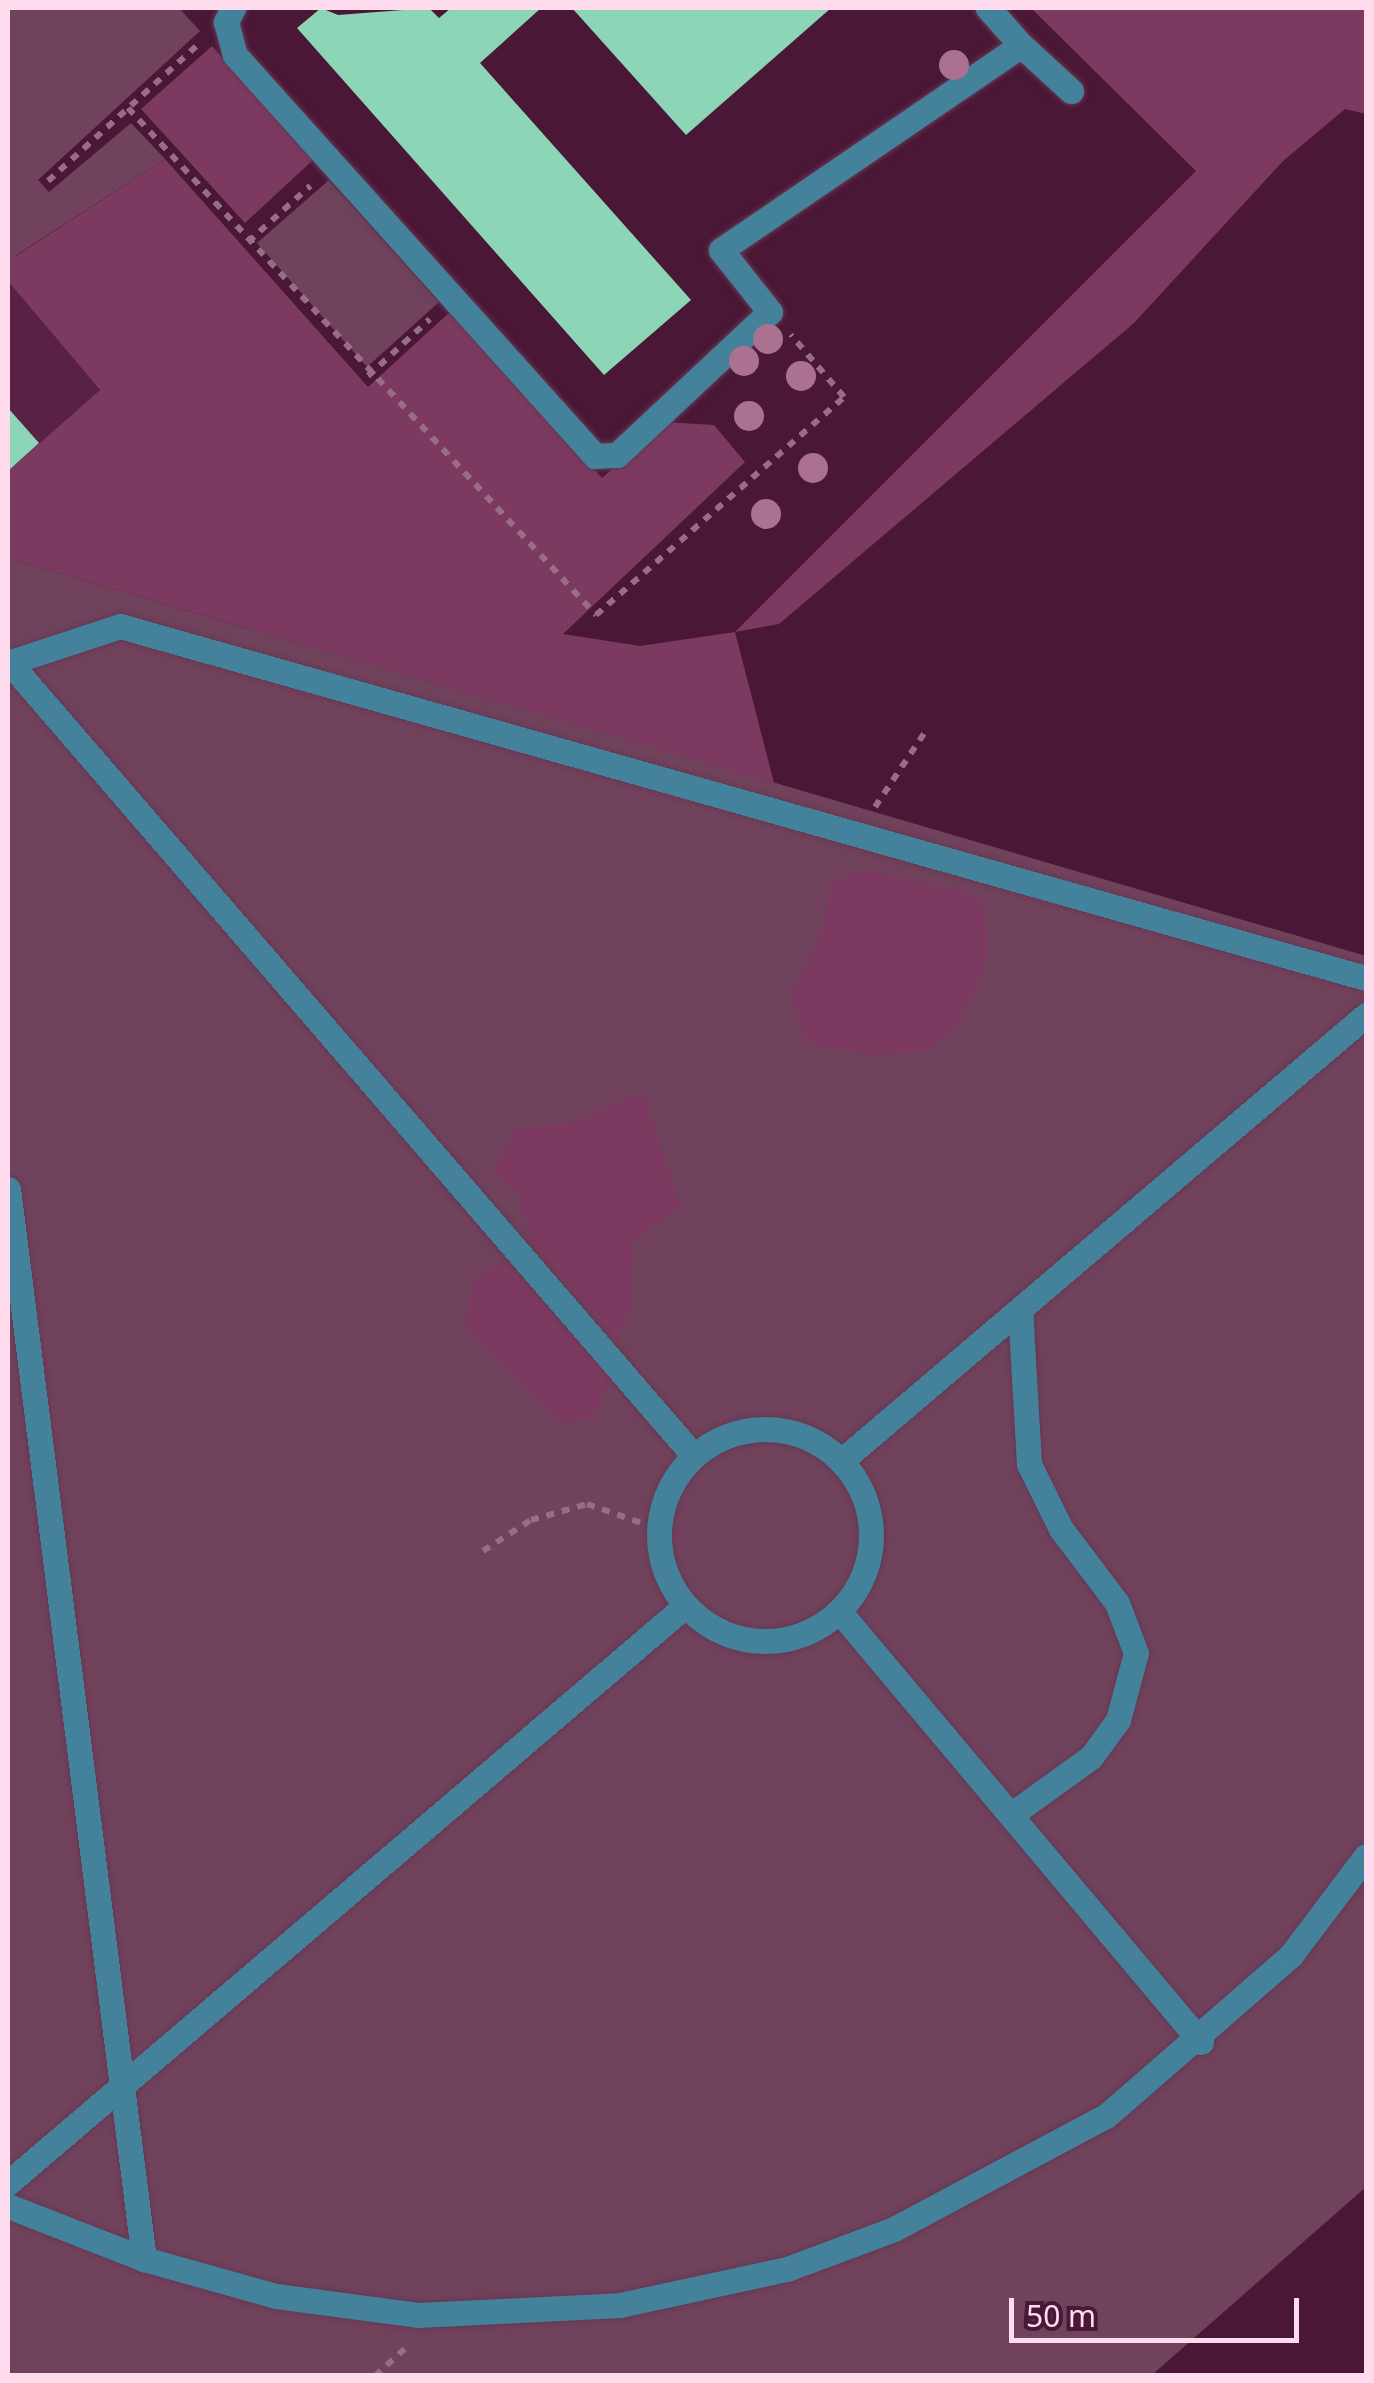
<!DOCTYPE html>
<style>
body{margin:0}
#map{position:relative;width:1374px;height:2383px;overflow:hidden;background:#4a1836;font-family:"Noto Sans",sans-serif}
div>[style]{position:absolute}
.built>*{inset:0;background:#592143}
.green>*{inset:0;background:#70425b}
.forest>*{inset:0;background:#7d3a61}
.building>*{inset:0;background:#8cd6b7}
.path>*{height:6px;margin-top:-3px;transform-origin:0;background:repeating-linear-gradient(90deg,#986d85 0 8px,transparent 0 16px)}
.roads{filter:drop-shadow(0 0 2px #673753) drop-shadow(0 0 2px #673753)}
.minor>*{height:25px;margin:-12.5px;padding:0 12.5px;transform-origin:12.5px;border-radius:12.5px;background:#44829b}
.minor>.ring{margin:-12.5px;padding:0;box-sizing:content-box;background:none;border:25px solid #44829b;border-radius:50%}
.trees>*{width:30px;height:30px;margin:-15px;border-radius:50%;background:#aa7190}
span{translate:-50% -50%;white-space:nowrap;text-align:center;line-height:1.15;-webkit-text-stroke:10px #4a1836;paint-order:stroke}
.frame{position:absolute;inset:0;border:10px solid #fedced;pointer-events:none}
.scale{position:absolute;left:1009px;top:2298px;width:290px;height:45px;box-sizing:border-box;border:5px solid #fedced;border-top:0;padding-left:12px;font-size:30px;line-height:35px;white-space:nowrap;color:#fedced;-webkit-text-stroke:8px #4a1836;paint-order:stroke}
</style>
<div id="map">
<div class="built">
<i style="clip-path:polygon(8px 281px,100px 390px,8px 471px)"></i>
</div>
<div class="green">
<i style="clip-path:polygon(8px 8px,179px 8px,200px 31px,38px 180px,49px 192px,131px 123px,165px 159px,15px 256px,8px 248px)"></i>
<i style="clip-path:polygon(329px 180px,439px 302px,367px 367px,257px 243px)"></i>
<i style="clip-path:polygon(8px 558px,1366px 956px,1366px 2187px,1152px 2375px,8px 2375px)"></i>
</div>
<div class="forest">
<i style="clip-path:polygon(1031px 8px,1366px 8px,1366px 114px,1345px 109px,1283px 161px,1134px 323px,779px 624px,735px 632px,774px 783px,8px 558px,8px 471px,100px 390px,8px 281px,8px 248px,16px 256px,165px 159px,368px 387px,450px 312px,602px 478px,664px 422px,714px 425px,745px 462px,563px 634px,640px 646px,735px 632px,1196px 171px)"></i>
<i style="clip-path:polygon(212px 46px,313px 160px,245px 223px,141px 109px)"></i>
<i style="clip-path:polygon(866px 870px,978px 895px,986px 919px,989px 952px,973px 996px,951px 1033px,925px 1051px,871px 1055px,807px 1043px,790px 996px,821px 933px,831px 882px)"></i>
<i style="clip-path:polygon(643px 1092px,681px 1206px,633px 1241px,632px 1306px,616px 1340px,531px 1241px,518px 1193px,492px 1173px,516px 1129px,570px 1123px)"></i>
<i style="clip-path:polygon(503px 1261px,611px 1377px,593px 1418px,561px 1423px,465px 1328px,473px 1280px)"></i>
</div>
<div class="building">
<i style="clip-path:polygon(321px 8px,338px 15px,429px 8px,439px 18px,451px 8px,541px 8px,480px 63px,691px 300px,604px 375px,297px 28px)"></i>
<i style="clip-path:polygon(572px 8px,831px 8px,686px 135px)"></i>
<i style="clip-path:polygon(8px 408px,39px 443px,8px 471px)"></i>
</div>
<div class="path">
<i style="left:128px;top:108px;width:690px;rotate:47.29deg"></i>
<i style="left:596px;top:615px;width:330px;rotate:-41.3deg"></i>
<i style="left:844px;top:397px;width:82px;rotate:-130.5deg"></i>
<i style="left:48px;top:181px;width:207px;rotate:-42.3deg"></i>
<i style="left:248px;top:242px;width:84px;rotate:-42.1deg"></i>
<i style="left:368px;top:376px;width:84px;rotate:-42.6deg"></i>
<i style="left:875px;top:807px;width:94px;rotate:-56.3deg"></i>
<i style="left:483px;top:1551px;width:57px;rotate:-32.9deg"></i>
<i style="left:531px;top:1520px;width:58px;rotate:-15.9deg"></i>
<i style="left:587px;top:1504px;width:76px;rotate:19.1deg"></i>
<i style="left:375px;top:2376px;width:47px;rotate:-42.4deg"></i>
</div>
<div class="roads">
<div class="minor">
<i style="left:233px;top:8px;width:16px;rotate:117deg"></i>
<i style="left:226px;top:22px;width:34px;rotate:75deg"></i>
<i style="left:235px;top:55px;width:539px;rotate:48.08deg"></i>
<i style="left:595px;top:456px;width:22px;rotate:-3deg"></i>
<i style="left:617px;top:455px;width:209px;rotate:-43.1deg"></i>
<i style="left:770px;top:312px;width:79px;rotate:-128.3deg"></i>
<i style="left:721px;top:250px;width:363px;rotate:-34.3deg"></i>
<i style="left:1021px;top:45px;width:50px;rotate:-131.7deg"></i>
<i style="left:1021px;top:45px;width:68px;rotate:42.6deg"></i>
<i style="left:8px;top:661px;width:1050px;rotate:49.21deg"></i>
<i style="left:8px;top:663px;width:118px;rotate:-18.3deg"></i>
<i style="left:120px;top:626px;width:1295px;rotate:15.78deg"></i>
<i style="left:8px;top:1189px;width:1079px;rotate:82.76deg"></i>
<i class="ring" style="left:659px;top:1429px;width:187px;height:187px"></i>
<i style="left:841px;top:1461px;width:689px;rotate:-40.35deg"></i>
<i style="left:839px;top:1611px;width:563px;rotate:49.97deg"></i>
<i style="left:1012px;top:1814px;width:97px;rotate:-35.8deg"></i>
<i style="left:1091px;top:1757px;width:46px;rotate:-53.9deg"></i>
<i style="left:1118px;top:1720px;width:69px;rotate:-75deg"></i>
<i style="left:1136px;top:1653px;width:53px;rotate:-110.8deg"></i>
<i style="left:1117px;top:1603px;width:93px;rotate:-127.1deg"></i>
<i style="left:1061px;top:1529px;width:72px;rotate:-116.2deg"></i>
<i style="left:1029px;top:1464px;width:154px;rotate:-93.3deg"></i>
<i style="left:8px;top:2183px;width:890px;rotate:-40.44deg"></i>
<i style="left:8px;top:2206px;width:146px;rotate:21.3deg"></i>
<i style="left:144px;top:2259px;width:137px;rotate:15.7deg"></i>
<i style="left:276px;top:2296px;width:143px;rotate:7.6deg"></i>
<i style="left:418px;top:2315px;width:202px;rotate:-2.8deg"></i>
<i style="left:620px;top:2305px;width:171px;rotate:-12.2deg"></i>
<i style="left:787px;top:2269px;width:114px;rotate:-20.5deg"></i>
<i style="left:894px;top:2229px;width:240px;rotate:-28.1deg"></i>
<i style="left:1106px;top:2116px;width:245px;rotate:-41deg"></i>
<i style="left:1291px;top:1955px;width:124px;rotate:-52.9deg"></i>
</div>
</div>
<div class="trees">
<i style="left:954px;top:65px"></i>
<i style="left:768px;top:339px"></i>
<i style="left:744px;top:361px"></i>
<i style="left:801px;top:376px"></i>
<i style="left:749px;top:416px"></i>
<i style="left:813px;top:468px"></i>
<i style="left:766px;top:514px"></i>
</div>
<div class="frame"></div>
<div class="scale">50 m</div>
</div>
